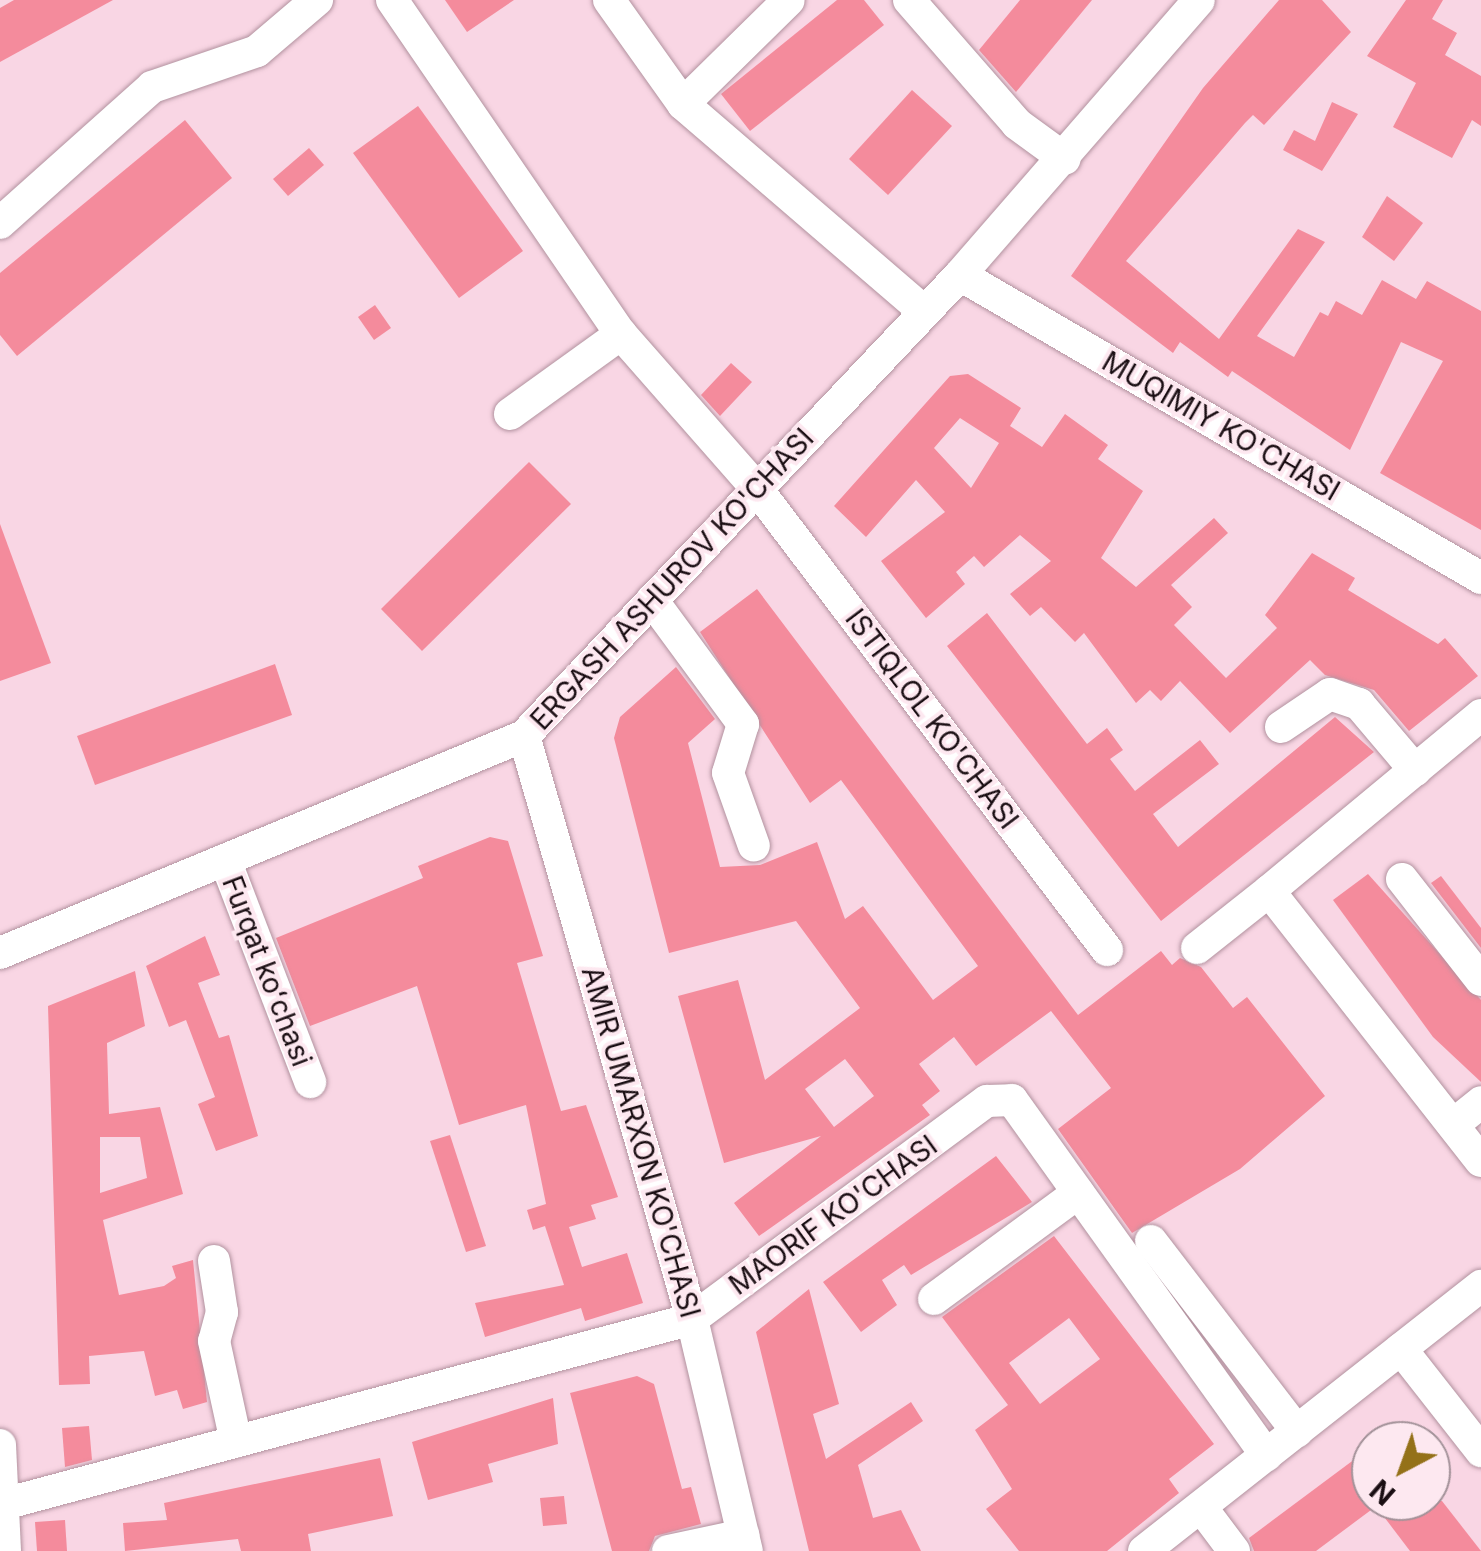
<!DOCTYPE html>
<meta charset="utf-8">
<style>
body{margin:0}
#map{position:relative;width:1481px;height:1551px;overflow:hidden;background:#f9d6e4;font-family:Inter,sans-serif}
div>[style]{position:absolute}
.building>*{inset:0;background:#f48b9c}
.roads{filter:drop-shadow(0 0 2px #b2929f) drop-shadow(0 0 2px #b2929f)}
.minor>*{height:32px;margin:-16px;padding:0 16px;transform-origin:16px;border-radius:16px;background:#fff}
span{translate:-50% -50%;white-space:nowrap;text-align:center;line-height:1.15;-webkit-text-stroke:8px #fde8f0;paint-order:stroke}
.street-label{font-size:28px;color:#1a0e13}
.north{position:absolute;left:1351px;top:1421px;width:100px;height:100px;box-sizing:border-box;background:#fde8f0;border:2px solid #a29198;border-radius:50%;rotate:221deg;font-size:28px;font-weight:700;line-height:40px;text-align:center;color:#1a0e13}
.north::after{content:'';display:block;margin:auto;width:35px;height:45px;background:#947119;clip-path:polygon(50% 0,100% 100%,50% 72%,0 100%)}
</style>
<div id="map">
<div class="building">
<i style="clip-path:polygon(14px 0,113px 0,0 62px,0 8px)"></i>
<i style="clip-path:polygon(445px 0,514px 0,467px 32px)"></i>
<i style="clip-path:polygon(837px 0,864px 0,884px 25px,750px 131px,721px 94px)"></i>
<i style="clip-path:polygon(1020px 0,1092px 0,1016px 92px,979px 50px)"></i>
<i style="clip-path:polygon(1279px 0,1322px 0,1351px 32px,1264px 125px,1253px 115px,1245px 123px,1126px 261px,1219px 339px,1298px 229px,1325px 242px,1257px 336px,1294px 357px,1320px 312px,1328px 316px,1336px 301px,1362px 315px,1382px 280px,1416px 299px,1427px 281px,1481px 311px,1481px 530px,1380px 473px,1443px 361px,1401px 342px,1350px 450px,1232px 371px,1228px 377px,1180px 342px,1173px 353px,1071px 276px,1203px 88px)"></i>
<i style="clip-path:polygon(1406px 0,1443px 0,1432px 19px,1457px 33px,1445px 55px,1481px 76px,1481px 126px,1472px 120px,1452px 158px,1393px 127px,1416px 83px,1367px 56px)"></i>
<i style="clip-path:polygon(912px 90px,952px 126px,888px 195px,849px 159px)"></i>
<i style="clip-path:polygon(1332px 102px,1358px 114px,1322px 171px,1283px 150px,1294px 130px,1315px 141px)"></i>
<i style="clip-path:polygon(418px 106px,523px 251px,459px 298px,353px 153px)"></i>
<i style="clip-path:polygon(185px 120px,232px 178px,17px 356px,0 335px,0 273px)"></i>
<i style="clip-path:polygon(309px 148px,324px 165px,288px 196px,273px 179px)"></i>
<i style="clip-path:polygon(1387px 196px,1423px 223px,1394px 261px,1362px 237px)"></i>
<i style="clip-path:polygon(375px 305px,391px 328px,374px 340px,358px 317px)"></i>
<i style="clip-path:polygon(731px 363px,752px 382px,720px 416px,701px 395px)"></i>
<i style="clip-path:polygon(evenodd,968px 374px,1021px 408px,1010px 426px,1042px 447px,1065px 414px,1108px 445px,1098px 459px,1143px 491px,1101px 558px,1136px 587px,1214px 518px,1228px 533px,1171px 585px,1192px 607px,1174px 625px,1226px 678px,1277px 628px,1265px 615px,1312px 553px,1355px 578px,1348px 590px,1438px 644px,1445px 638px,1478px 676px,1409px 731px,1374px 690px,1325px 675px,1310px 660px,1230px 733px,1180px 681px,1161px 701px,1150px 690px,1136px 703px,1084px 633px,1075px 642px,1041px 607px,1030px 616px,1010px 594px,1051px 561px,1020px 535px,984px 567px,974px 556px,956px 572px,965px 584px,926px 618px,881px 561px,945px 512px,916px 480px,866px 537px,834px 506px,950px 376px,968px 374px,960px 418px,999px 443px,971px 488px,934px 448px,960px 418px)"></i>
<i style="clip-path:polygon(529px 462px,571px 504px,422px 651px,381px 609px)"></i>
<i style="clip-path:polygon(0 524px,51px 663px,0 681px)"></i>
<i style="clip-path:polygon(evenodd,757px 589px,1078px 1015px,1161px 951px,1172px 965px,1180px 958px,1201px 967px,1233px 1008px,1247px 997px,1325px 1096px,1240px 1169px,1132px 1233px,1058px 1129px,1111px 1088px,1051px 1011px,976px 1066px,954px 1037px,919px 1064px,940px 1091px,922px 1105px,930px 1115px,759px 1236px,734px 1203px,821px 1136px,724px 1163px,678px 996px,738px 980px,765px 1080px,860px 1008px,796px 921px,669px 953px,614px 738px,620px 717px,676px 667px,715px 719px,688px 743px,720px 867px,760px 865px,817px 842px,845px 919px,863px 906px,933px 1000px,978px 966px,841px 780px,810px 803px,700px 632px,757px 589px,845px 1059px,874px 1096px,834px 1127px,805px 1089px,845px 1059px)"></i>
<i style="clip-path:polygon(987px 613px,1087px 744px,1107px 728px,1123px 750px,1110px 759px,1135px 791px,1200px 740px,1219px 764px,1153px 814px,1178px 847px,1335px 717px,1374px 752px,1161px 921px,947px 646px)"></i>
<i style="clip-path:polygon(275px 664px,292px 715px,95px 785px,77px 736px)"></i>
<i style="clip-path:polygon(490px 837px,508px 841px,543px 956px,517px 963px,561px 1111px,586px 1105px,618px 1197px,591px 1205px,596px 1219px,569px 1227px,582px 1267px,627px 1253px,643px 1303px,585px 1321px,581px 1308px,485px 1337px,475px 1303px,564px 1285px,545px 1226px,533px 1230px,527px 1210px,546px 1204px,526px 1105px,459px 1125px,417px 986px,310px 1026px,276px 938px,423px 878px,418px 866px)"></i>
<i style="clip-path:polygon(1368px 874px,1481px 1000px,1481px 1082px,1433px 1037px,1333px 900px)"></i>
<i style="clip-path:polygon(1441px 876px,1481px 928px,1481px 948px,1431px 883px)"></i>
<i style="clip-path:polygon(205px 936px,220px 975px,198px 983px,219px 1038px,229px 1035px,258px 1136px,216px 1151px,198px 1104px,215px 1097px,186px 1020px,169px 1027px,146px 966px)"></i>
<i style="clip-path:polygon(evenodd,135px 971px,145px 1026px,107px 1043px,109px 1114px,160px 1107px,183px 1194px,103px 1220px,119px 1295px,164px 1286px,176px 1278px,172px 1266px,193px 1260px,207px 1402px,183px 1409px,177px 1390px,155px 1396px,144px 1351px,89px 1356px,90px 1384px,59px 1385px,48px 1006px,135px 971px,100px 1137px,140px 1137px,147px 1178px,100px 1193px,100px 1137px)"></i>
<i style="clip-path:polygon(450px 1135px,486px 1246px,466px 1252px,430px 1141px)"></i>
<i style="clip-path:polygon(996px 1156px,1032px 1202px,911px 1275px,904px 1265px,882px 1280px,897px 1305px,861px 1332px,823px 1282px)"></i>
<i style="clip-path:polygon(evenodd,1054px 1236px,1214px 1444px,1169px 1479px,1179px 1493px,1107px 1551px,1019px 1551px,986px 1509px,1012px 1489px,975px 1430px,1008px 1405px,942px 1317px,1054px 1236px,1069px 1318px,1100px 1359px,1040px 1404px,1009px 1363px,1069px 1318px)"></i>
<i style="clip-path:polygon(809px 1289px,839px 1404px,813px 1414px,826px 1459px,911px 1402px,923px 1421px,858px 1465px,873px 1518px,901px 1510px,921px 1551px,809px 1551px,756px 1332px)"></i>
<i style="clip-path:polygon(637px 1376px,654px 1384px,682px 1489px,691px 1487px,701px 1524px,655px 1536px,649px 1551px,612px 1551px,570px 1393px)"></i>
<i style="clip-path:polygon(553px 1398px,558px 1444px,488px 1464px,493px 1482px,428px 1500px,412px 1442px)"></i>
<i style="clip-path:polygon(89px 1426px,92px 1460px,65px 1467px,62px 1428px)"></i>
<i style="clip-path:polygon(1371px 1447px,1371px 1510px,1316px 1551px,1254px 1551px,1249px 1538px)"></i>
<i style="clip-path:polygon(380px 1458px,393px 1516px,308px 1534px,311px 1551px,241px 1551px,238px 1539px,125px 1551px,123px 1523px,167px 1520px,164px 1503px)"></i>
<i style="clip-path:polygon(564px 1496px,567px 1524px,543px 1526px,540px 1498px)"></i>
<i style="clip-path:polygon(1372px 1501px,1442px 1501px,1481px 1551px,1410px 1551px)"></i>
<i style="clip-path:polygon(65px 1520px,67px 1551px,37px 1551px,35px 1522px)"></i>
</div>
<div class="roads">
<div class="minor">
<i style="left:392px;top:0;width:405px;rotate:55.6deg"></i>
<i style="left:621px;top:334px;width:206px;rotate:48.7deg"></i>
<i style="left:757px;top:489px;width:579px;rotate:52.79deg"></i>
<i style="left:609px;top:0;width:128px;rotate:54.6deg"></i>
<i style="left:683px;top:104px;width:319px;rotate:40.7deg"></i>
<i style="left:909px;top:0;width:164px;rotate:48.9deg"></i>
<i style="left:1017px;top:124px;width:59px;rotate:36.1deg"></i>
<i style="left:683px;top:104px;width:148px;rotate:-44.5deg"></i>
<i style="left:0;top:223px;width:204px;rotate:-41.8deg"></i>
<i style="left:152px;top:87px;width:111px;rotate:-18.9deg"></i>
<i style="left:257px;top:51px;width:79px;rotate:-40.4deg"></i>
<i style="left:960px;top:275px;width:603px;rotate:30.18deg"></i>
<i style="left:510px;top:414px;width:137px;rotate:-35.8deg"></i>
<i style="left:652px;top:600px;width:154px;rotate:53.7deg"></i>
<i style="left:743px;top:724px;width:51px;rotate:107deg"></i>
<i style="left:728px;top:773px;width:77px;rotate:70.4deg"></i>
<i style="left:1481px;top:715px;width:276px;rotate:140.3deg"></i>
<i style="left:1269px;top:891px;width:343px;rotate:51.9deg"></i>
<i style="left:1281px;top:727px;width:59px;rotate:-34deg"></i>
<i style="left:1330px;top:694px;width:31px;rotate:19deg"></i>
<i style="left:1359px;top:704px;width:87px;rotate:49.7deg"></i>
<i style="left:524px;top:736px;width:607px;rotate:73.92deg"></i>
<i style="left:692px;top:1319px;width:238px;rotate:76.7deg"></i>
<i style="left:225px;top:860px;width:238px;rotate:69deg"></i>
<i style="left:1402px;top:879px;width:128px;rotate:52deg"></i>
<i style="left:1197px;top:948px;width:92px;rotate:-38.4deg"></i>
<i style="left:0;top:953px;width:567px;rotate:-22.5deg"></i>
<i style="left:524px;top:736px;width:635px;rotate:-46.6deg"></i>
<i style="left:960px;top:275px;width:364px;rotate:-49deg"></i>
<i style="left:1453px;top:1125px;width:36px;rotate:-39deg"></i>
<i style="left:1151px;top:1241px;width:240px;rotate:52.5deg"></i>
<i style="left:214px;top:1261px;width:52px;rotate:81.1deg"></i>
<i style="left:222px;top:1312px;width:30px;rotate:105deg"></i>
<i style="left:214px;top:1341px;width:103px;rotate:77.7deg"></i>
<i style="left:934px;top:1299px;width:179px;rotate:-36.4deg"></i>
<i style="left:1401px;top:1349px;width:130px;rotate:51.9deg"></i>
<i style="left:0;top:1445px;width:106px;rotate:87.3deg"></i>
<i style="left:0;top:1505px;width:717px;rotate:-15.04deg"></i>
<i style="left:692px;top:1319px;width:367px;rotate:-36.5deg"></i>
<i style="left:987px;top:1101px;width:25px;rotate:-2deg"></i>
<i style="left:1012px;top:1100px;width:437px;rotate:54.4deg"></i>
<i style="left:1201px;top:1507px;width:55px;rotate:53.1deg"></i>
<i style="left:668px;top:1551px;width:77px;rotate:-12deg"></i>
<i style="left:1144px;top:1551px;width:429px;rotate:-38.2deg"></i>
</div>
</div>
<div class="street-label">
<span style="left:1221px;top:426px;rotate:30deg">MUQIMIY KO'CHASI</span>
<span style="left:672px;top:579px;rotate:-47deg">ERGASH ASHUROV KO'CHASI</span>
<span style="left:932px;top:719px;rotate:53deg">ISTIQLOL KO'CHASI</span>
<span style="left:267px;top:971px;rotate:69deg">Furqat koʻchasi</span>
<span style="left:641px;top:1142px;rotate:74deg">AMIR UMARXON KO'CHASI</span>
<span style="left:833px;top:1215px;rotate:-36deg">MAORIF KO'CHASI</span>
</div>
<div class="north">N</div>
</div>
